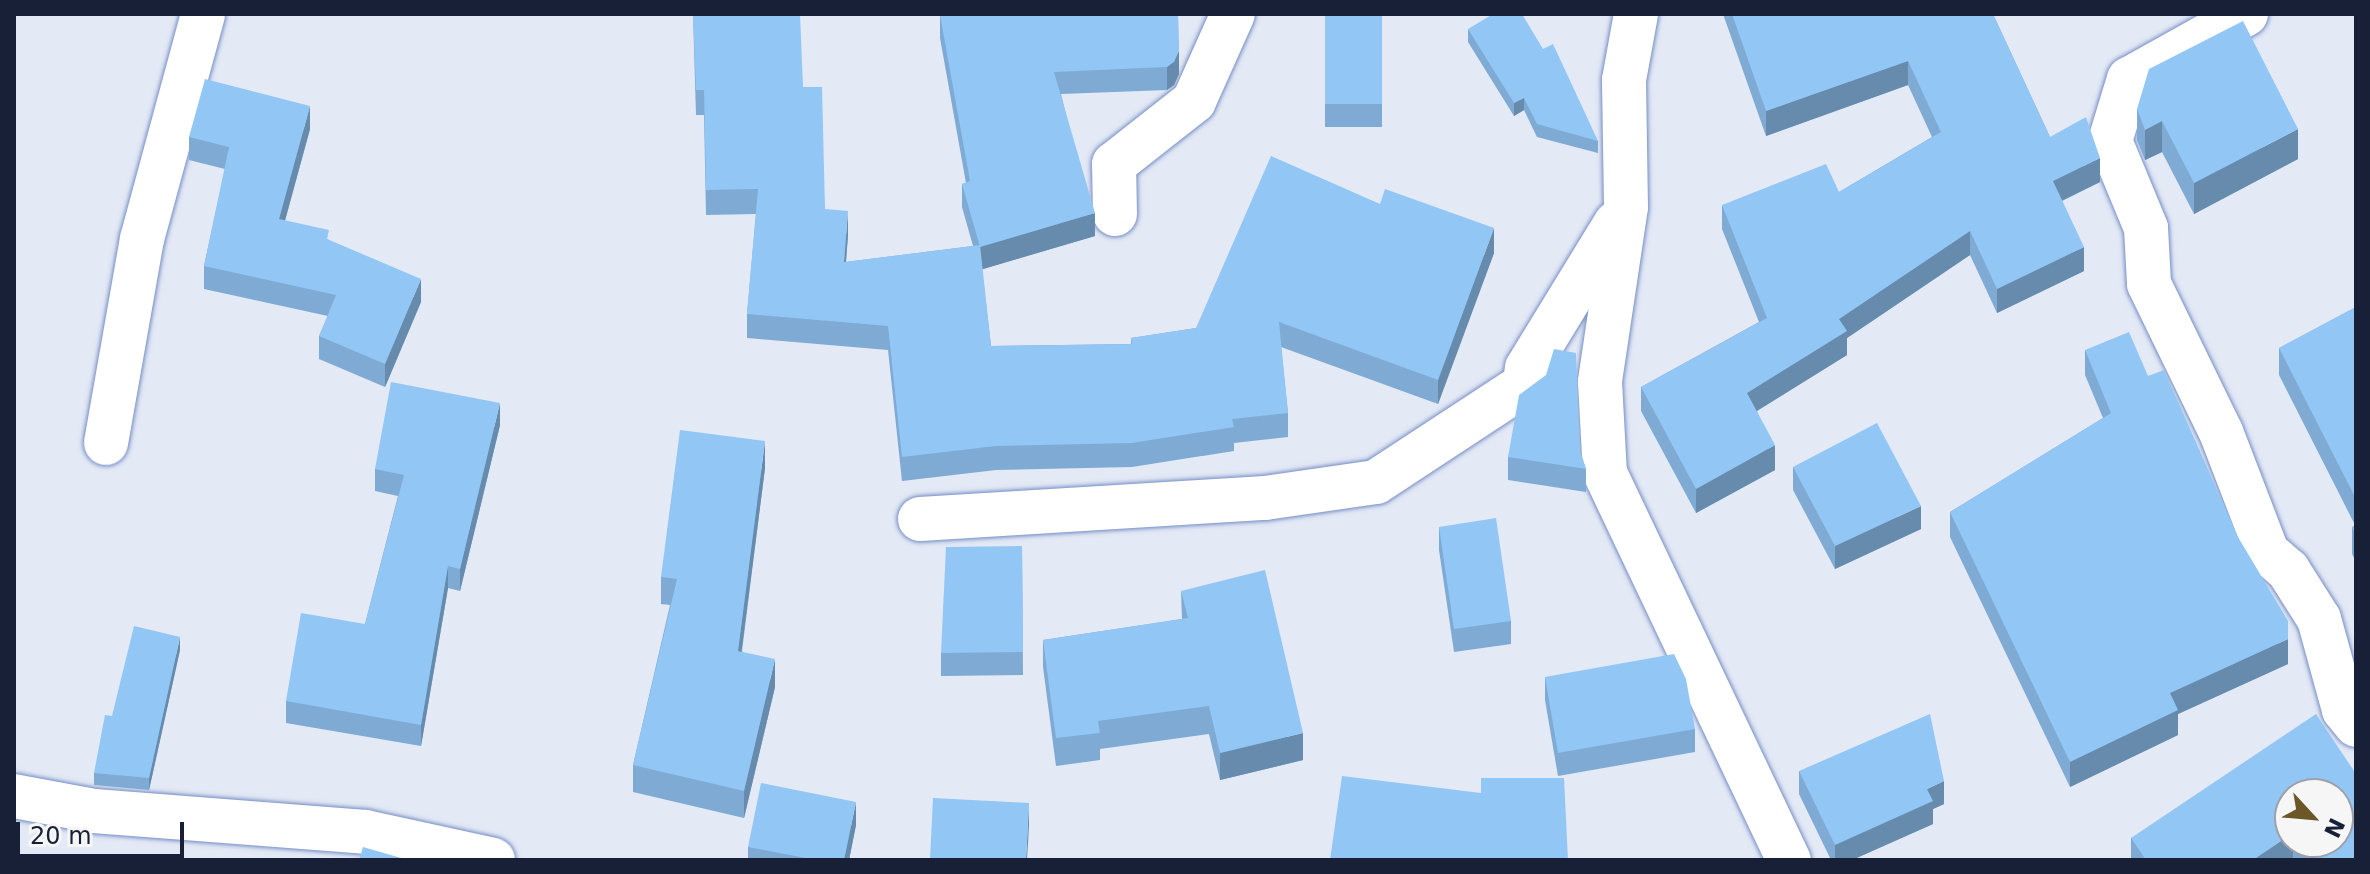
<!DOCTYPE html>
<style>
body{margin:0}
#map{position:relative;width:2370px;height:874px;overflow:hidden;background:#e3e9f5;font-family:"DejaVu Sans",sans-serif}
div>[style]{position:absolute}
.roads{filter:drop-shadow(0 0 2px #768ec6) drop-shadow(0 0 2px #768ec6)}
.minor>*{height:44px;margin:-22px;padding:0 22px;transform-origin:22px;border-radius:22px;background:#fff}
.wall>*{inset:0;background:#7eaad3}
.shaded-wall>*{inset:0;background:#668bac}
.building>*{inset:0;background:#92c6f5}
span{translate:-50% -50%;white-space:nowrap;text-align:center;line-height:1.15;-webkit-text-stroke:7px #f6f6f6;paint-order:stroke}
.frame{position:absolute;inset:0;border:16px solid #182037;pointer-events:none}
.north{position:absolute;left:2274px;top:778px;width:80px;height:80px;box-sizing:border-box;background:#f6f6f6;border:2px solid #9da0aa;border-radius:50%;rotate:116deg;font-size:22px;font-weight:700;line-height:32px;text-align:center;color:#182037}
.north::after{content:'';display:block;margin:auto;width:28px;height:36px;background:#6c5827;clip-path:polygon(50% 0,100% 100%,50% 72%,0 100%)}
.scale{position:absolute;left:16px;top:822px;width:168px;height:36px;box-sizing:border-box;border:4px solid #182037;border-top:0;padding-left:10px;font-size:24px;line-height:28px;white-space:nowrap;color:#182037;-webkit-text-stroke:6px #f6f6f6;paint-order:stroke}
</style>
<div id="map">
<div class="roads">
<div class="minor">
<i style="left:1636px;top:14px;width:67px;rotate:100.3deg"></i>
<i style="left:1624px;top:80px;width:127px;rotate:89.1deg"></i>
<i style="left:1626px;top:207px;width:177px;rotate:98.5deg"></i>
<i style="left:1600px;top:382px;width:91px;rotate:86.9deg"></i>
<i style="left:1605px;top:473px;width:429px;rotate:64.6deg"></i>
<i style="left:2246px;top:14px;width:134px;rotate:150.9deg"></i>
<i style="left:2129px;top:79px;width:65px;rotate:107deg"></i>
<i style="left:2110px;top:141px;width:94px;rotate:67.5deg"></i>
<i style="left:2146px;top:228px;width:56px;rotate:86.9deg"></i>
<i style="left:2149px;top:284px;width:165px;rotate:64.1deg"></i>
<i style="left:2221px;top:432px;width:129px;rotate:69deg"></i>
<i style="left:2267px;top:552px;width:28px;rotate:41deg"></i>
<i style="left:2288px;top:570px;width:58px;rotate:57.7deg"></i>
<i style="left:2319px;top:619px;width:94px;rotate:74.6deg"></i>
<i style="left:2344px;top:710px;width:19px;rotate:51deg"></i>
<i style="left:1115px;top:214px;width:50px;rotate:-91.1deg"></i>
<i style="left:1114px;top:164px;width:102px;rotate:-38.2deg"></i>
<i style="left:1194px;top:101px;width:95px;rotate:-65.9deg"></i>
<i style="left:106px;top:443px;width:207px;rotate:-80deg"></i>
<i style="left:142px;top:239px;width:233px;rotate:-74.8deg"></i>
<i style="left:920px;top:519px;width:346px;rotate:-3.5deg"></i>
<i style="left:1265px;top:498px;width:112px;rotate:-8.2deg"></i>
<i style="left:1376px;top:482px;width:178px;rotate:-33.3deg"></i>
<i style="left:1525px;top:384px;width:16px;rotate:-83deg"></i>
<i style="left:1527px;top:368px;width:170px;rotate:-58.5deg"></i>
<i style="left:14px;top:796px;width:81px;rotate:10.6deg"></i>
<i style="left:94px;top:811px;width:272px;rotate:4.4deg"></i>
<i style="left:365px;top:832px;width:131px;rotate:12.3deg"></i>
</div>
</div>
<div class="wall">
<i style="clip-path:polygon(693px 14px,803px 87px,825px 209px,848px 235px,846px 262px,973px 246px,962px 207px,962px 184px,966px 183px,940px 38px,940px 15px,1178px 14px,1179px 74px,1174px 85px,1167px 90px,1061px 94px,1095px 236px,982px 269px,991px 346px,1131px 344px,1131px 338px,1196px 328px,1494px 253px,1438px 404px,1281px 347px,1288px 413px,1288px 437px,1234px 443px,1234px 451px,1132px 467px,996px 470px,902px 481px,888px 350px,747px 338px,747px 314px,756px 214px,706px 215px,704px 115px,696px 115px)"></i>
<i style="clip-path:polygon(1325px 14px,1382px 14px,1382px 127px,1325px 127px)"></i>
<i style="clip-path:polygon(1723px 14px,1993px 14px,2050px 137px,2100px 182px,2062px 201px,2084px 271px,1997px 313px,1970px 255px,1847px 338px,1847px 355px,1757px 411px,1775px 470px,1696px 513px,1641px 411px,1641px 387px,1759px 322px,1722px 229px,1722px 205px,1839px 192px,1932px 137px,1908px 85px,1766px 136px)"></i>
<i style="clip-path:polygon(1468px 29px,1598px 141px,1598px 153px,1537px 137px,1524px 110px,1514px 116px,1468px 42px)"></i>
<i style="clip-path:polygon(2137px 109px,2298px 159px,2194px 214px,2162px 152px,2145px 160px,2137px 140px)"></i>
<i style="clip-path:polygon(310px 129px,285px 221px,329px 240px,421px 302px,385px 387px,319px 359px,319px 336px,328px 316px,204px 289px,204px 266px,225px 169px,189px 160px,189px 137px)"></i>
<i style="clip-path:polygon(2356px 307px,2356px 562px,2352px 554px,2352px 527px,2355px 525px,2279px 375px,2279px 348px)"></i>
<i style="clip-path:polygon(2085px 350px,2148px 376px,2288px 664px,2178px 714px,2178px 735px,2070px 787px,1950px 537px,1950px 512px,2103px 418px,2085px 375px)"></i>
<i style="clip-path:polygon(500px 425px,460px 591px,448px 588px,421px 746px,286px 723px,286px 701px,365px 624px,398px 496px,375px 491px,375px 469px)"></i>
<i style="clip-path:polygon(1580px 451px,1586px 469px,1586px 492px,1508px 480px,1508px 457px)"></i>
<i style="clip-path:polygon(1793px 467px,1921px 529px,1835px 569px,1793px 490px)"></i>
<i style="clip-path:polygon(765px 468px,742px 651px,775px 687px,744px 818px,633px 792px,633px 765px,670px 605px,661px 604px,661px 577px)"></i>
<i style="clip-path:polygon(1439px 527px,1511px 621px,1511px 644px,1454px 652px,1439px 550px)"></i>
<i style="clip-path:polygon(1022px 546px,1023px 675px,941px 676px,941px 653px)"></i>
<i style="clip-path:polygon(1181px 591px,1303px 760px,1220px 780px,1209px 734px,1100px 749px,1100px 760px,1056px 766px,1043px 667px,1043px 640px,1182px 619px)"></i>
<i style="clip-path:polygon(180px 650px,149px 790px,94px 785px,94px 773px)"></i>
<i style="clip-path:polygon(1545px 677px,1695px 729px,1695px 752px,1558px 776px,1545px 700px)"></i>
<i style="clip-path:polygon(1799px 771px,1944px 804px,1933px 809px,1933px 824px,1852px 860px,1831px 860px,1799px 794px)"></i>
<i style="clip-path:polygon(evenodd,2356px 774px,2356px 860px,2131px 860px,2131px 838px,2356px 774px,2290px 794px,2338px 842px,2290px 842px,2290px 794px)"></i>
<i style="clip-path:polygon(856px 825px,849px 860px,748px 860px,748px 847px)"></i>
</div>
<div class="shaded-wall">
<i style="clip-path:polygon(1179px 51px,1179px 74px,1174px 85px,1167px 90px,1167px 67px)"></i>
<i style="clip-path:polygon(1908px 61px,1908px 85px,1766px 136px,1766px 111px)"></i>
<i style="clip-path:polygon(1524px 98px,1524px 110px,1514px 116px,1514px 103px)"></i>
<i style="clip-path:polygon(310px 106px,310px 129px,279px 242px,279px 219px)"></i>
<i style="clip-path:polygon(2162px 121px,2162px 152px,2145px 160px,2145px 130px)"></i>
<i style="clip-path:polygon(2298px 129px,2298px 159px,2194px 214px,2194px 183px)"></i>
<i style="clip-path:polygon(2100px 158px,2100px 182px,2053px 205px,2053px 181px)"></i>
<i style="clip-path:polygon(848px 211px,848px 235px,844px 286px,844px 262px)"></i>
<i style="clip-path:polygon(1095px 213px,1095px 236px,980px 270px,980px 247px)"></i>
<i style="clip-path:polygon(1494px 228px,1494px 253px,1438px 404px,1438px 380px)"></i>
<i style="clip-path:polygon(1970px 231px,1970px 255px,1847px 338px,1847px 355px,1747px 417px,1747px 393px,1839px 319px)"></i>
<i style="clip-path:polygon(2084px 247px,2084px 271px,1997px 313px,1997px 289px)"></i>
<i style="clip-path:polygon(421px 279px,421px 302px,385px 387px,385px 364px)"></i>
<i style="clip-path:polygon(500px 403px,500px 425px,460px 591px,460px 569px)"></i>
<i style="clip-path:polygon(765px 441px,765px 468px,738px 678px,738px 651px)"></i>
<i style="clip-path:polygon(1775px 445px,1775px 470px,1696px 513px,1696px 489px)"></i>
<i style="clip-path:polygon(1921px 506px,1921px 529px,1835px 569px,1835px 546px)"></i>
<i style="clip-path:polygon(448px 566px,448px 588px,421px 746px,421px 725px)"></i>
<i style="clip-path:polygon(180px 637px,180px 650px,149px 790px,149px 778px)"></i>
<i style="clip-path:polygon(2288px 639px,2288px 664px,2178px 714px,2178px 735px,2070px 787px,2070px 762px,2170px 693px)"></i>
<i style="clip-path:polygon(775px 659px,775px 687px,744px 818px,744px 791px)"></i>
<i style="clip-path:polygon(1303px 733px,1303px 760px,1220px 780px,1220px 753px)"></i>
<i style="clip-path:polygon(1944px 781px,1944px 804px,1933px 809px,1933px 824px,1852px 860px,1835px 860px,1835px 845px,1927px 789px)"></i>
<i style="clip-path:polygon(856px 802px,856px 825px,849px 860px,844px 860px)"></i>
<i style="clip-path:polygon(1029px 803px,1029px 826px,1027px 860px,1026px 860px)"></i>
<i style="clip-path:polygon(2290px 835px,2290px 842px,2293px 842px,2293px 860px,2253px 860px)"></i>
</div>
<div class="building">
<i style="clip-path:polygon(693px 14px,800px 14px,803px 87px,822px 87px,825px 209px,848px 211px,844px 262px,980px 245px,991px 346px,1132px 344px,1131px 338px,1196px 328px,1271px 156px,1380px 204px,1385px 189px,1494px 228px,1438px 380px,1279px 322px,1288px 413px,1232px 419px,1234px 427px,1132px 443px,996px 446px,902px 457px,888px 326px,747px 314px,758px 189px,706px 190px,704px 90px,696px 90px)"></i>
<i style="clip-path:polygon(948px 14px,1178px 14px,1179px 51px,1174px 62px,1167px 67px,1054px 72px,1095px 213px,980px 247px,962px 184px,970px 181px,940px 15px)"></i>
<i style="clip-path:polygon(1325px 14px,1382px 14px,1382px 104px,1325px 104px)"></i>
<i style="clip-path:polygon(1493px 14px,1522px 14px,1543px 49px,1553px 44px,1598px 141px,1537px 124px,1524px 98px,1514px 103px,1468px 29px)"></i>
<i style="clip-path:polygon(1732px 14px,1993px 14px,2050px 137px,2086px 117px,2100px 158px,2053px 181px,2084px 247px,1997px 289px,1970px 231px,1839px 319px,1847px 331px,1747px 393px,1775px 445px,1696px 489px,1641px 387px,1767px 318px,1722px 205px,1826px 164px,1839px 192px,1941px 132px,1908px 61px,1766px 111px)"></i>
<i style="clip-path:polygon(2243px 21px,2298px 129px,2194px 183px,2162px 121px,2145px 130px,2137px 109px,2149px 69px)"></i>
<i style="clip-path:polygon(205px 79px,310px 106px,279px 219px,329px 230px,327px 239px,421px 279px,385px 364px,319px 336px,336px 295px,204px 266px,229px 147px,189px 137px)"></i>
<i style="clip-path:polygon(2356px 307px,2356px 499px,2279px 348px)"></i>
<i style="clip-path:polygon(2129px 332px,2148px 376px,2164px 370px,2238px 537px,2288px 621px,2288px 639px,2170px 693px,2178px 710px,2070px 762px,1950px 512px,2111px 413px,2085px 350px)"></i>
<i style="clip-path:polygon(1554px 349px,1576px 353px,1580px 451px,1586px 469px,1508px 457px,1519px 395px,1546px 375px)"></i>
<i style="clip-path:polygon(391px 382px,500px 403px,460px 569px,448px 566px,421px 725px,286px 701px,301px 613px,365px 624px,404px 475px,375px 469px)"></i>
<i style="clip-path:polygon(1877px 423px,1921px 506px,1835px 546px,1793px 467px)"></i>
<i style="clip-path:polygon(680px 430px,765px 441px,738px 651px,775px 659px,744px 791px,633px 765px,677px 579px,661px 577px)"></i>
<i style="clip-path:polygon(1496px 518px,1511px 621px,1454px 629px,1439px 527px)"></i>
<i style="clip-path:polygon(2356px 525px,2356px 535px,2352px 527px)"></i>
<i style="clip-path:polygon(1022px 546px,1023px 652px,941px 653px,946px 547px)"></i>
<i style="clip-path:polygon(1265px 570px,1303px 733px,1220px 753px,1209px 706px,1098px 721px,1100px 733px,1056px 738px,1043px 640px,1188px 618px,1181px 591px)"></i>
<i style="clip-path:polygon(134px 626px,180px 637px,149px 778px,94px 773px,105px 715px,112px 716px)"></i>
<i style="clip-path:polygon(1674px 654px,1686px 679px,1695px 729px,1558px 753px,1545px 677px)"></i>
<i style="clip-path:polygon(1930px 714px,1944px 781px,1927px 789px,1933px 801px,1835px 845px,1799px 771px)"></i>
<i style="clip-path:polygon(2316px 714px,2356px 774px,2356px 860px,2309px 860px,2298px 842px,2338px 842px,2338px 794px,2290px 794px,2290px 835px,2253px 860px,2146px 860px,2131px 838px)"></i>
<i style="clip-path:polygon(1342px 776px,1481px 793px,1481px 778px,1564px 778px,1568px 860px,1330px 860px)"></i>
<i style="clip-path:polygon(761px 783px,856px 802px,844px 860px,816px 860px,748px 847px)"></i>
<i style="clip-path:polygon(933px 798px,1029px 803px,1026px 860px,930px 860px)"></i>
<i style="clip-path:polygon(363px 847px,408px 860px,359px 860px)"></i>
</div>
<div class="frame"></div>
<div class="north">N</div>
<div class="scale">20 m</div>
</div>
